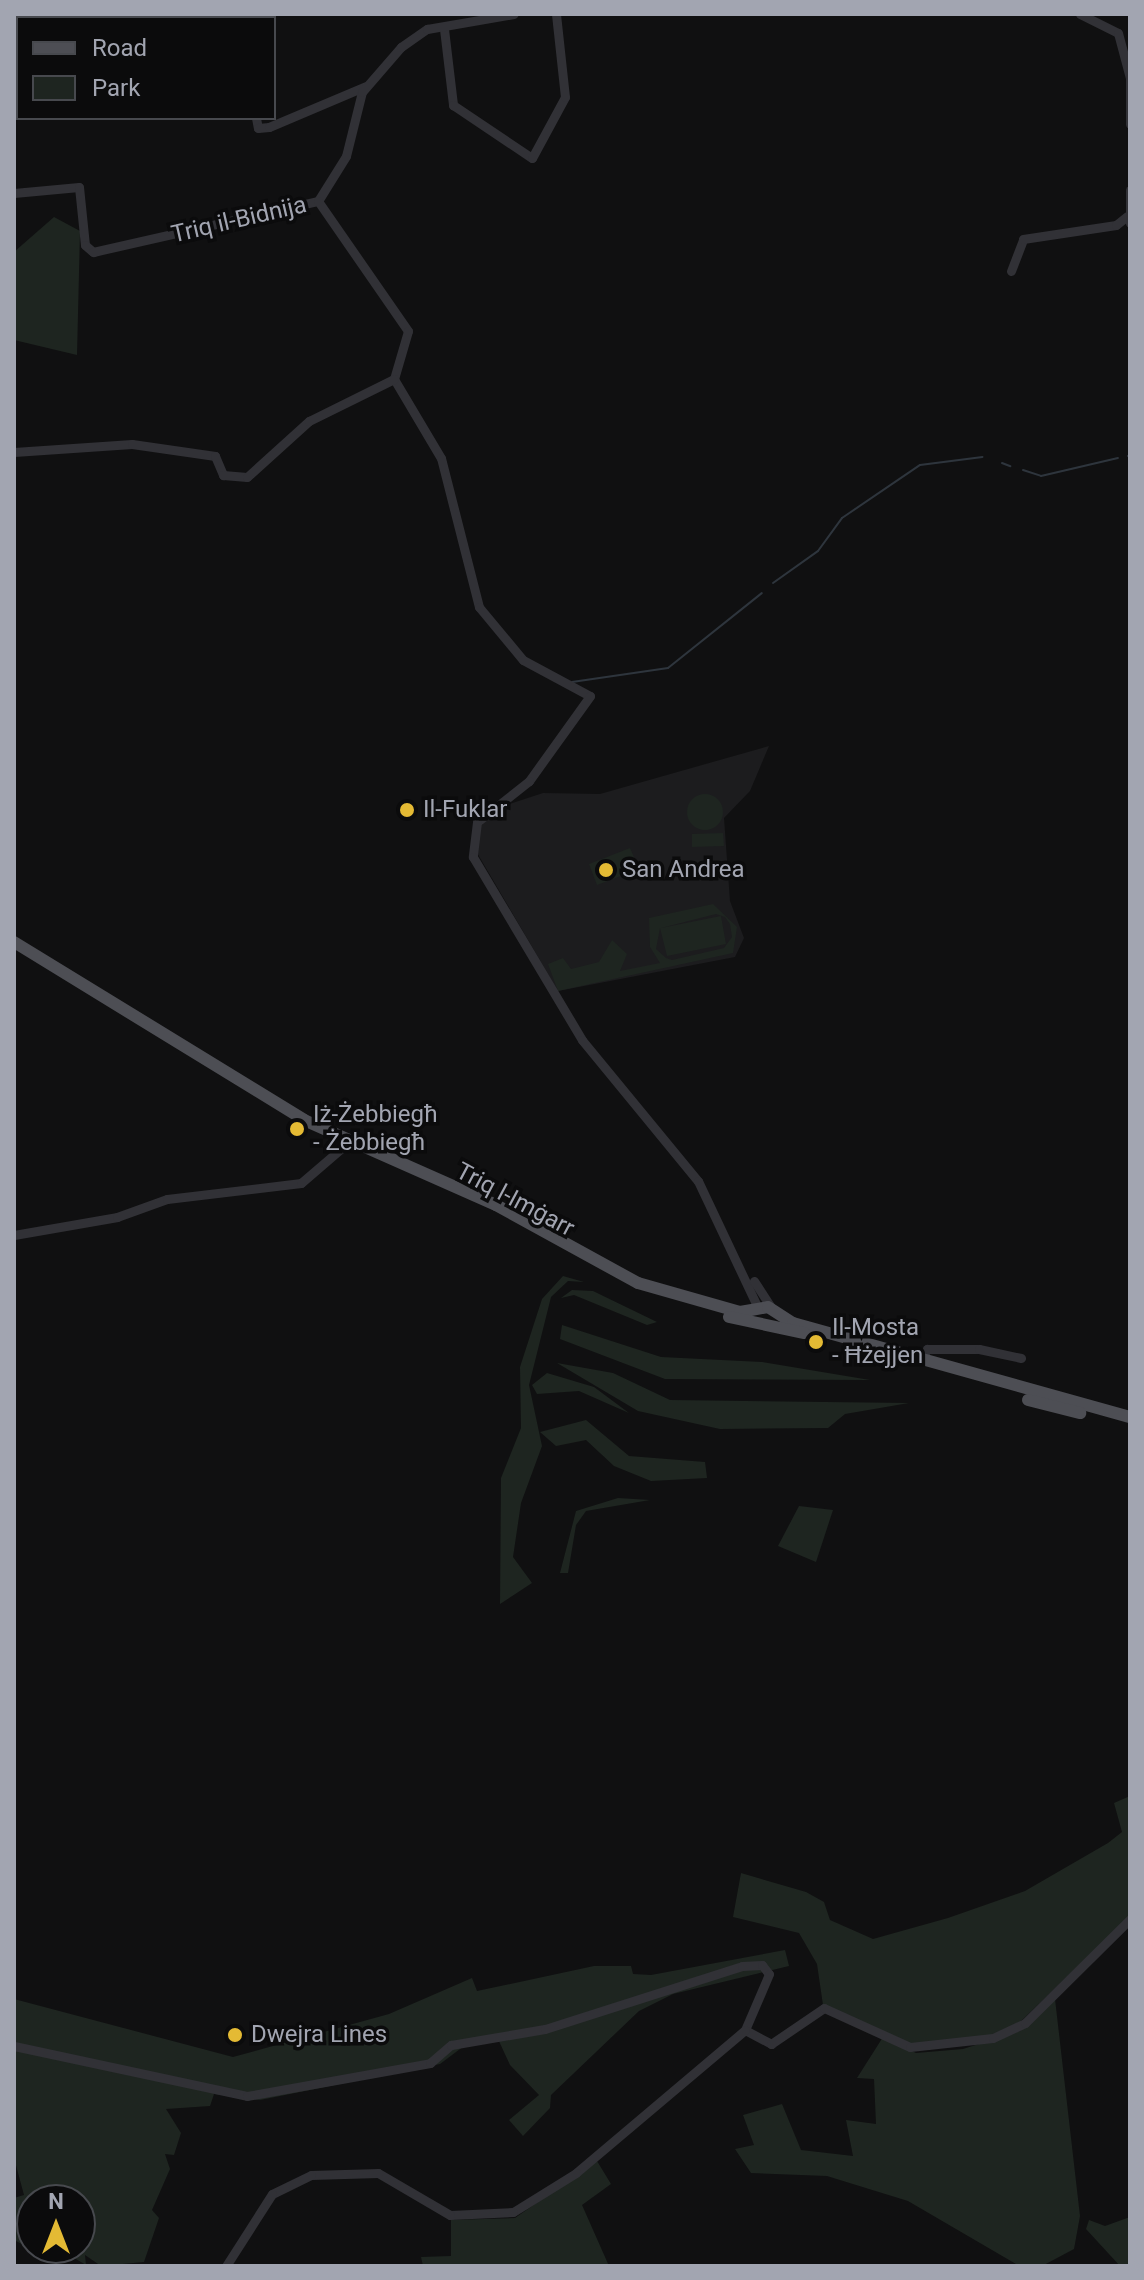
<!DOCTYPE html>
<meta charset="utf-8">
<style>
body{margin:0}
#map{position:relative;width:1144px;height:2280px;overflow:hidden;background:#101011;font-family:Roboto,sans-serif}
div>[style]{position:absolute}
.built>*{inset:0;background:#1c1c1e}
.green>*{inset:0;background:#1e2520}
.round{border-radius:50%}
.stream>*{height:2px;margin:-1px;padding:0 1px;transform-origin:1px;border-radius:1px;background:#2e353d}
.minor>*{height:9px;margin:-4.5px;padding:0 4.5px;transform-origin:4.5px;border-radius:4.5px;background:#313136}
.major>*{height:12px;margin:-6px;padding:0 6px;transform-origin:6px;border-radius:6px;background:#4d4e54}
.dots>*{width:22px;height:22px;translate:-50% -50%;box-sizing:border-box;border:4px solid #0b0b0c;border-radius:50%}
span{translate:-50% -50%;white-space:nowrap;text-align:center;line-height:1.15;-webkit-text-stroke:7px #0b0b0c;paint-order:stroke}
.street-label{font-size:24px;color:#a2a5b1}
.poi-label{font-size:24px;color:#a2a5b1}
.left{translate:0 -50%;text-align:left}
.frame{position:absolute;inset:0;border:16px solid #a2a5b1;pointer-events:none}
.legend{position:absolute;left:16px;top:16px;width:260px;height:104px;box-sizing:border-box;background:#0b0b0c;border:2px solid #47494e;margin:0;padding:10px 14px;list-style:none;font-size:24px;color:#a2a5b1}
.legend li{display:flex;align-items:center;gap:16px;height:40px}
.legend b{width:40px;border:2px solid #47494e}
.north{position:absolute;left:16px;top:2184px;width:80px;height:80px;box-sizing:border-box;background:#0b0b0c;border:2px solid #47494e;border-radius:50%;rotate:0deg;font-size:22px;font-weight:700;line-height:32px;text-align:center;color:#a2a5b1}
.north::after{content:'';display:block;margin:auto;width:28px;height:36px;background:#e4ba34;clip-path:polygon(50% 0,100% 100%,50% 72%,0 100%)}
</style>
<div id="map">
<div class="built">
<i style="clip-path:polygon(769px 746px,750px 791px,724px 818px,730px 901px,744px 938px,735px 957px,558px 991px,473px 846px,481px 826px,500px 807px,543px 793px,600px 794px)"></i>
</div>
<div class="green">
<i style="clip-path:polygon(54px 217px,80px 231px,77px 355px,14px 340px,14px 252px)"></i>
<i class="round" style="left:687px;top:794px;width:36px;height:36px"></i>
<i style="clip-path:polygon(723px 833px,724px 846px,692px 847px,692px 834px)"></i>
<i style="clip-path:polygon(630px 848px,639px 869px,597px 885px,589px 864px)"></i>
<i style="clip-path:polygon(evenodd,713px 904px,737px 927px,733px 953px,558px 991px,548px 964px,563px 958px,571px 969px,599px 962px,612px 940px,627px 954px,620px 971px,660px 963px,650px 947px,649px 918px,713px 904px,716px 914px,725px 917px,730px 924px,732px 937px,724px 948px,672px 960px,666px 958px,656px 949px,660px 928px,667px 956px,726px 944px,721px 916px,661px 928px,716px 914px)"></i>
<i style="clip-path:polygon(563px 1276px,584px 1282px,568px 1281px,551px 1297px,529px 1385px,542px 1446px,521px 1503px,513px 1557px,532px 1583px,500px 1604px,501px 1478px,521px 1428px,520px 1367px,542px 1299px)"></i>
<i style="clip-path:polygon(572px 1290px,593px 1291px,657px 1322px,647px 1325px,574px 1295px,561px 1298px)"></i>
<i style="clip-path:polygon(562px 1325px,661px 1357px,762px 1362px,870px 1380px,665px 1379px,560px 1339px)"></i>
<i style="clip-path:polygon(557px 1363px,613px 1373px,670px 1400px,909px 1403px,845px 1414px,828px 1428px,720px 1429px,638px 1411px)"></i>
<i style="clip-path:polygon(547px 1373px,594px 1387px,629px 1413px,579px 1391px,537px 1394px,532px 1385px)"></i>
<i style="clip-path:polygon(586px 1420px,629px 1456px,705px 1462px,707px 1478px,651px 1481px,614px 1466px,586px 1440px,556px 1446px,540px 1432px)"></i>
<i style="clip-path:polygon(618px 1498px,650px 1500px,586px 1511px,576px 1525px,568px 1573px,560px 1573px,576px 1511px)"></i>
<i style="clip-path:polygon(799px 1506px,833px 1510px,816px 1562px,778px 1546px)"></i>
<i style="clip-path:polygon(1130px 1796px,1130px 1916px,1019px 2023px,990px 2037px,911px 2046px,823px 2005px,817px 1964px,799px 1933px,733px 1917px,741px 1873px,806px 1892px,824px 1902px,830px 1920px,873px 1939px,948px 1918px,1025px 1891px,1108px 1843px,1122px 1832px,1114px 1803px)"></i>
<i style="clip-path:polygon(evenodd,785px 1950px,789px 1966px,673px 1994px,639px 2011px,551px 2095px,550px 2108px,523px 2136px,509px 2120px,539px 2095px,510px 2065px,498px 2039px,464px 2046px,440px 2064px,260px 2100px,214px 2094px,210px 2106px,166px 2109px,181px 2133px,174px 2155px,165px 2154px,170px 2169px,152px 2210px,159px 2218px,144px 2262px,101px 2266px,85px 2255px,86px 2265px,59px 2249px,35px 2251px,14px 2240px,14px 2198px,24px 2195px,14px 2158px,14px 1999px,233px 2057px,389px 2014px,472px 1978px,477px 1991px,594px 1966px,631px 1966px,633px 1974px,651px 1975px,785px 1950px,32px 2200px,80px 2200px,80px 2248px,32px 2248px,32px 2200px)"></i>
<i style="clip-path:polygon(1055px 1999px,1080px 2216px,1074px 2249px,1042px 2266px,1016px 2264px,908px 2201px,827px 2176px,751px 2173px,735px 2149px,754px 2145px,743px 2115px,782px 2104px,801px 2150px,853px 2156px,846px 2120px,876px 2124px,874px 2079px,857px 2078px,883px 2037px,916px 2053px,963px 2049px,1020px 2031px)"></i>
<i style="clip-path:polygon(597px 2161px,611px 2184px,582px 2205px,609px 2266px,423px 2266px,421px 2257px,451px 2256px,451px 2220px,515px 2218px)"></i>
<i style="clip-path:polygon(1130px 2217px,1130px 2266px,1120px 2266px,1086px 2229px,1089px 2220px,1105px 2226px)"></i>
</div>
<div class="stream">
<i style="left:1128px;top:456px;width:2px;rotate:-27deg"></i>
<i style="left:1002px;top:463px;width:9px;rotate:21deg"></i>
<i style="left:1023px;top:470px;width:19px;rotate:18deg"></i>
<i style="left:1041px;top:476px;width:79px;rotate:-13.2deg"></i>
<i style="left:773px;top:583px;width:55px;rotate:-35.4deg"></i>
<i style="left:818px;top:551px;width:41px;rotate:-54deg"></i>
<i style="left:842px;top:518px;width:94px;rotate:-34.2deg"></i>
<i style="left:920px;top:465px;width:63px;rotate:-7.4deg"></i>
<i style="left:572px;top:682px;width:97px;rotate:-8.3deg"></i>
<i style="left:668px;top:668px;width:120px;rotate:-38.6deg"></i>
</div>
<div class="minor">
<i style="left:226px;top:14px;width:4px;rotate:63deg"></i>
<i style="left:1080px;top:14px;width:42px;rotate:26.6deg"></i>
<i style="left:1118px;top:33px;width:47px;rotate:75.1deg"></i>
<i style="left:1130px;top:78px;width:46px;rotate:90deg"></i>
<i style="left:444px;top:29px;width:77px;rotate:83.2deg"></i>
<i style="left:453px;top:105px;width:95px;rotate:33.9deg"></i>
<i style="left:532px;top:158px;width:69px;rotate:-61.6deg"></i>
<i style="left:565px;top:97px;width:83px;rotate:-96.2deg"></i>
<i style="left:256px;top:118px;width:10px;rotate:79deg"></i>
<i style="left:258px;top:128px;width:11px;rotate:-5deg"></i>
<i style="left:269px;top:127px;width:105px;rotate:-22.9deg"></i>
<i style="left:1130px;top:190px;width:33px;rotate:90deg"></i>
<i style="left:14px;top:193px;width:65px;rotate:-5.3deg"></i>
<i style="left:79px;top:187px;width:58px;rotate:84.1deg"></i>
<i style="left:85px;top:245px;width:11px;rotate:41deg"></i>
<i style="left:93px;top:252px;width:231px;rotate:-12.8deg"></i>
<i style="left:318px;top:201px;width:53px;rotate:-58.1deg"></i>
<i style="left:346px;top:156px;width:66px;rotate:-76deg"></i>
<i style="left:362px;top:92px;width:60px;rotate:-49.1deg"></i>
<i style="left:401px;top:47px;width:32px;rotate:-35deg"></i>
<i style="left:427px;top:29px;width:88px;rotate:-9.8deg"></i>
<i style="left:318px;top:201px;width:158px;rotate:55.3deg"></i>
<i style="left:408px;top:331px;width:50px;rotate:106.3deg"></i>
<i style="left:1011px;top:271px;width:34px;rotate:-69deg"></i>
<i style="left:1023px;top:239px;width:94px;rotate:-8.6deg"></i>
<i style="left:1116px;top:225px;width:14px;rotate:-39deg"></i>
<i style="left:394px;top:379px;width:92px;rotate:59.3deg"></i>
<i style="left:441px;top:458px;width:154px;rotate:75.7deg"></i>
<i style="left:479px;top:607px;width:69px;rotate:50.3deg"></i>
<i style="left:523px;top:660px;width:76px;rotate:28.2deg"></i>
<i style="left:590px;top:696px;width:105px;rotate:125.7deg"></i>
<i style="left:529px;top:781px;width:66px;rotate:141.7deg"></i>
<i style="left:477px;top:822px;width:35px;rotate:97deg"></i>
<i style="left:473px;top:857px;width:213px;rotate:59.2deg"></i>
<i style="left:582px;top:1040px;width:183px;rotate:50.6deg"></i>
<i style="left:698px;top:1181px;width:140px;rotate:64.7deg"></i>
<i style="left:14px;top:452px;width:118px;rotate:-3.9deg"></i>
<i style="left:132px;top:444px;width:84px;rotate:8.2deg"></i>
<i style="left:215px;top:456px;width:21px;rotate:67deg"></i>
<i style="left:223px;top:475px;width:24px;rotate:5deg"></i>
<i style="left:247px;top:477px;width:84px;rotate:-42.1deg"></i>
<i style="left:309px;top:421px;width:95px;rotate:-26.3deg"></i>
<i style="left:14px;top:1235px;width:105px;rotate:-9.9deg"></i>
<i style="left:117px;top:1217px;width:53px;rotate:-19.8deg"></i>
<i style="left:167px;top:1199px;width:135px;rotate:-6.8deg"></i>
<i style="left:301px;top:1183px;width:55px;rotate:-40.6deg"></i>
<i style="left:754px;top:1281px;width:33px;rotate:57deg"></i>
<i style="left:924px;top:1355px;width:7px;rotate:-63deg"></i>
<i style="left:927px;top:1349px;width:52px"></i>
<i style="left:979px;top:1349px;width:43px;rotate:12.1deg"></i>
<i style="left:745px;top:2030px;width:30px;rotate:28deg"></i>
<i style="left:771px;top:2044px;width:64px;rotate:-34.2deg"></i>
<i style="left:824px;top:2008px;width:94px;rotate:24.4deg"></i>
<i style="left:910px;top:2047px;width:83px;rotate:-6.2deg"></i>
<i style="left:993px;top:2038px;width:35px;rotate:-25deg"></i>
<i style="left:1025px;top:2023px;width:148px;rotate:-44.7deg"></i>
<i style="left:14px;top:2046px;width:238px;rotate:12.1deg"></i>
<i style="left:247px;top:2096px;width:186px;rotate:-10.2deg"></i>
<i style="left:430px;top:2063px;width:28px;rotate:-41deg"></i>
<i style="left:451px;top:2045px;width:95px;rotate:-9.7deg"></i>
<i style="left:545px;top:2029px;width:207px;rotate:-17.7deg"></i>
<i style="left:742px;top:1966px;width:20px;rotate:-3deg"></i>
<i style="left:762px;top:1965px;width:11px;rotate:52deg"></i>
<i style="left:769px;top:1974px;width:61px;rotate:113.2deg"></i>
<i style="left:745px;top:2030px;width:221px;rotate:139.8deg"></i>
<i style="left:576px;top:2173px;width:74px;rotate:148.2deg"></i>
<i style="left:513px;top:2212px;width:63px;rotate:177.3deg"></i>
<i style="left:450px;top:2215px;width:83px;rotate:-149.7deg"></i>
<i style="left:378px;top:2173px;width:67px;rotate:178.3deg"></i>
<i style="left:311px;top:2175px;width:43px;rotate:154deg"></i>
<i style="left:272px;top:2194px;width:85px;rotate:122.6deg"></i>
</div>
<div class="major">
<i style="left:14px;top:942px;width:340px;rotate:31.5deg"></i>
<i style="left:304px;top:1120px;width:210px;rotate:23.9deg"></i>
<i style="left:496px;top:1205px;width:162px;rotate:28.8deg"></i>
<i style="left:638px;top:1283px;width:106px;rotate:15.9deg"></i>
<i style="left:740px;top:1312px;width:28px;rotate:-10deg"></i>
<i style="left:768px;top:1307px;width:30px;rotate:33deg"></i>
<i style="left:793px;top:1323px;width:350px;rotate:15.6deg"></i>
<i style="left:729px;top:1317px;width:77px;rotate:12deg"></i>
<i style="left:1028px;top:1400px;width:54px;rotate:14deg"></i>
</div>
<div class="dots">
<i style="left:407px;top:810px;background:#e4ba34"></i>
<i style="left:606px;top:870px;background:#e4ba34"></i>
<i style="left:297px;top:1129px;background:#e4ba34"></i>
<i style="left:816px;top:1342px;background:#e4ba34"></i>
<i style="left:235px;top:2035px;background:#e4ba34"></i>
</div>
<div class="street-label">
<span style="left:239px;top:220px;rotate:-13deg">Triq il-Bidnija</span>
<span style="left:515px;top:1200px;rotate:28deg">Triq l-Imġarr</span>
</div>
<div class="poi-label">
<span class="left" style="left:423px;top:810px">Il-Fuklar</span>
<span class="left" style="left:622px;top:870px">San Andrea</span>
<span class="left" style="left:313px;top:1129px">Iż-Żebbiegħ<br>- Żebbiegħ</span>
<span class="left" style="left:832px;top:1342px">Il-Mosta<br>- Ħżejjen</span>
<span class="left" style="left:251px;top:2035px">Dwejra Lines</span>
</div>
<div class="frame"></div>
<ul class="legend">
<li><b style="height:10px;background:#4d4e54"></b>Road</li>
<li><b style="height:22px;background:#1e2520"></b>Park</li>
</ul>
<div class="north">N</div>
</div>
